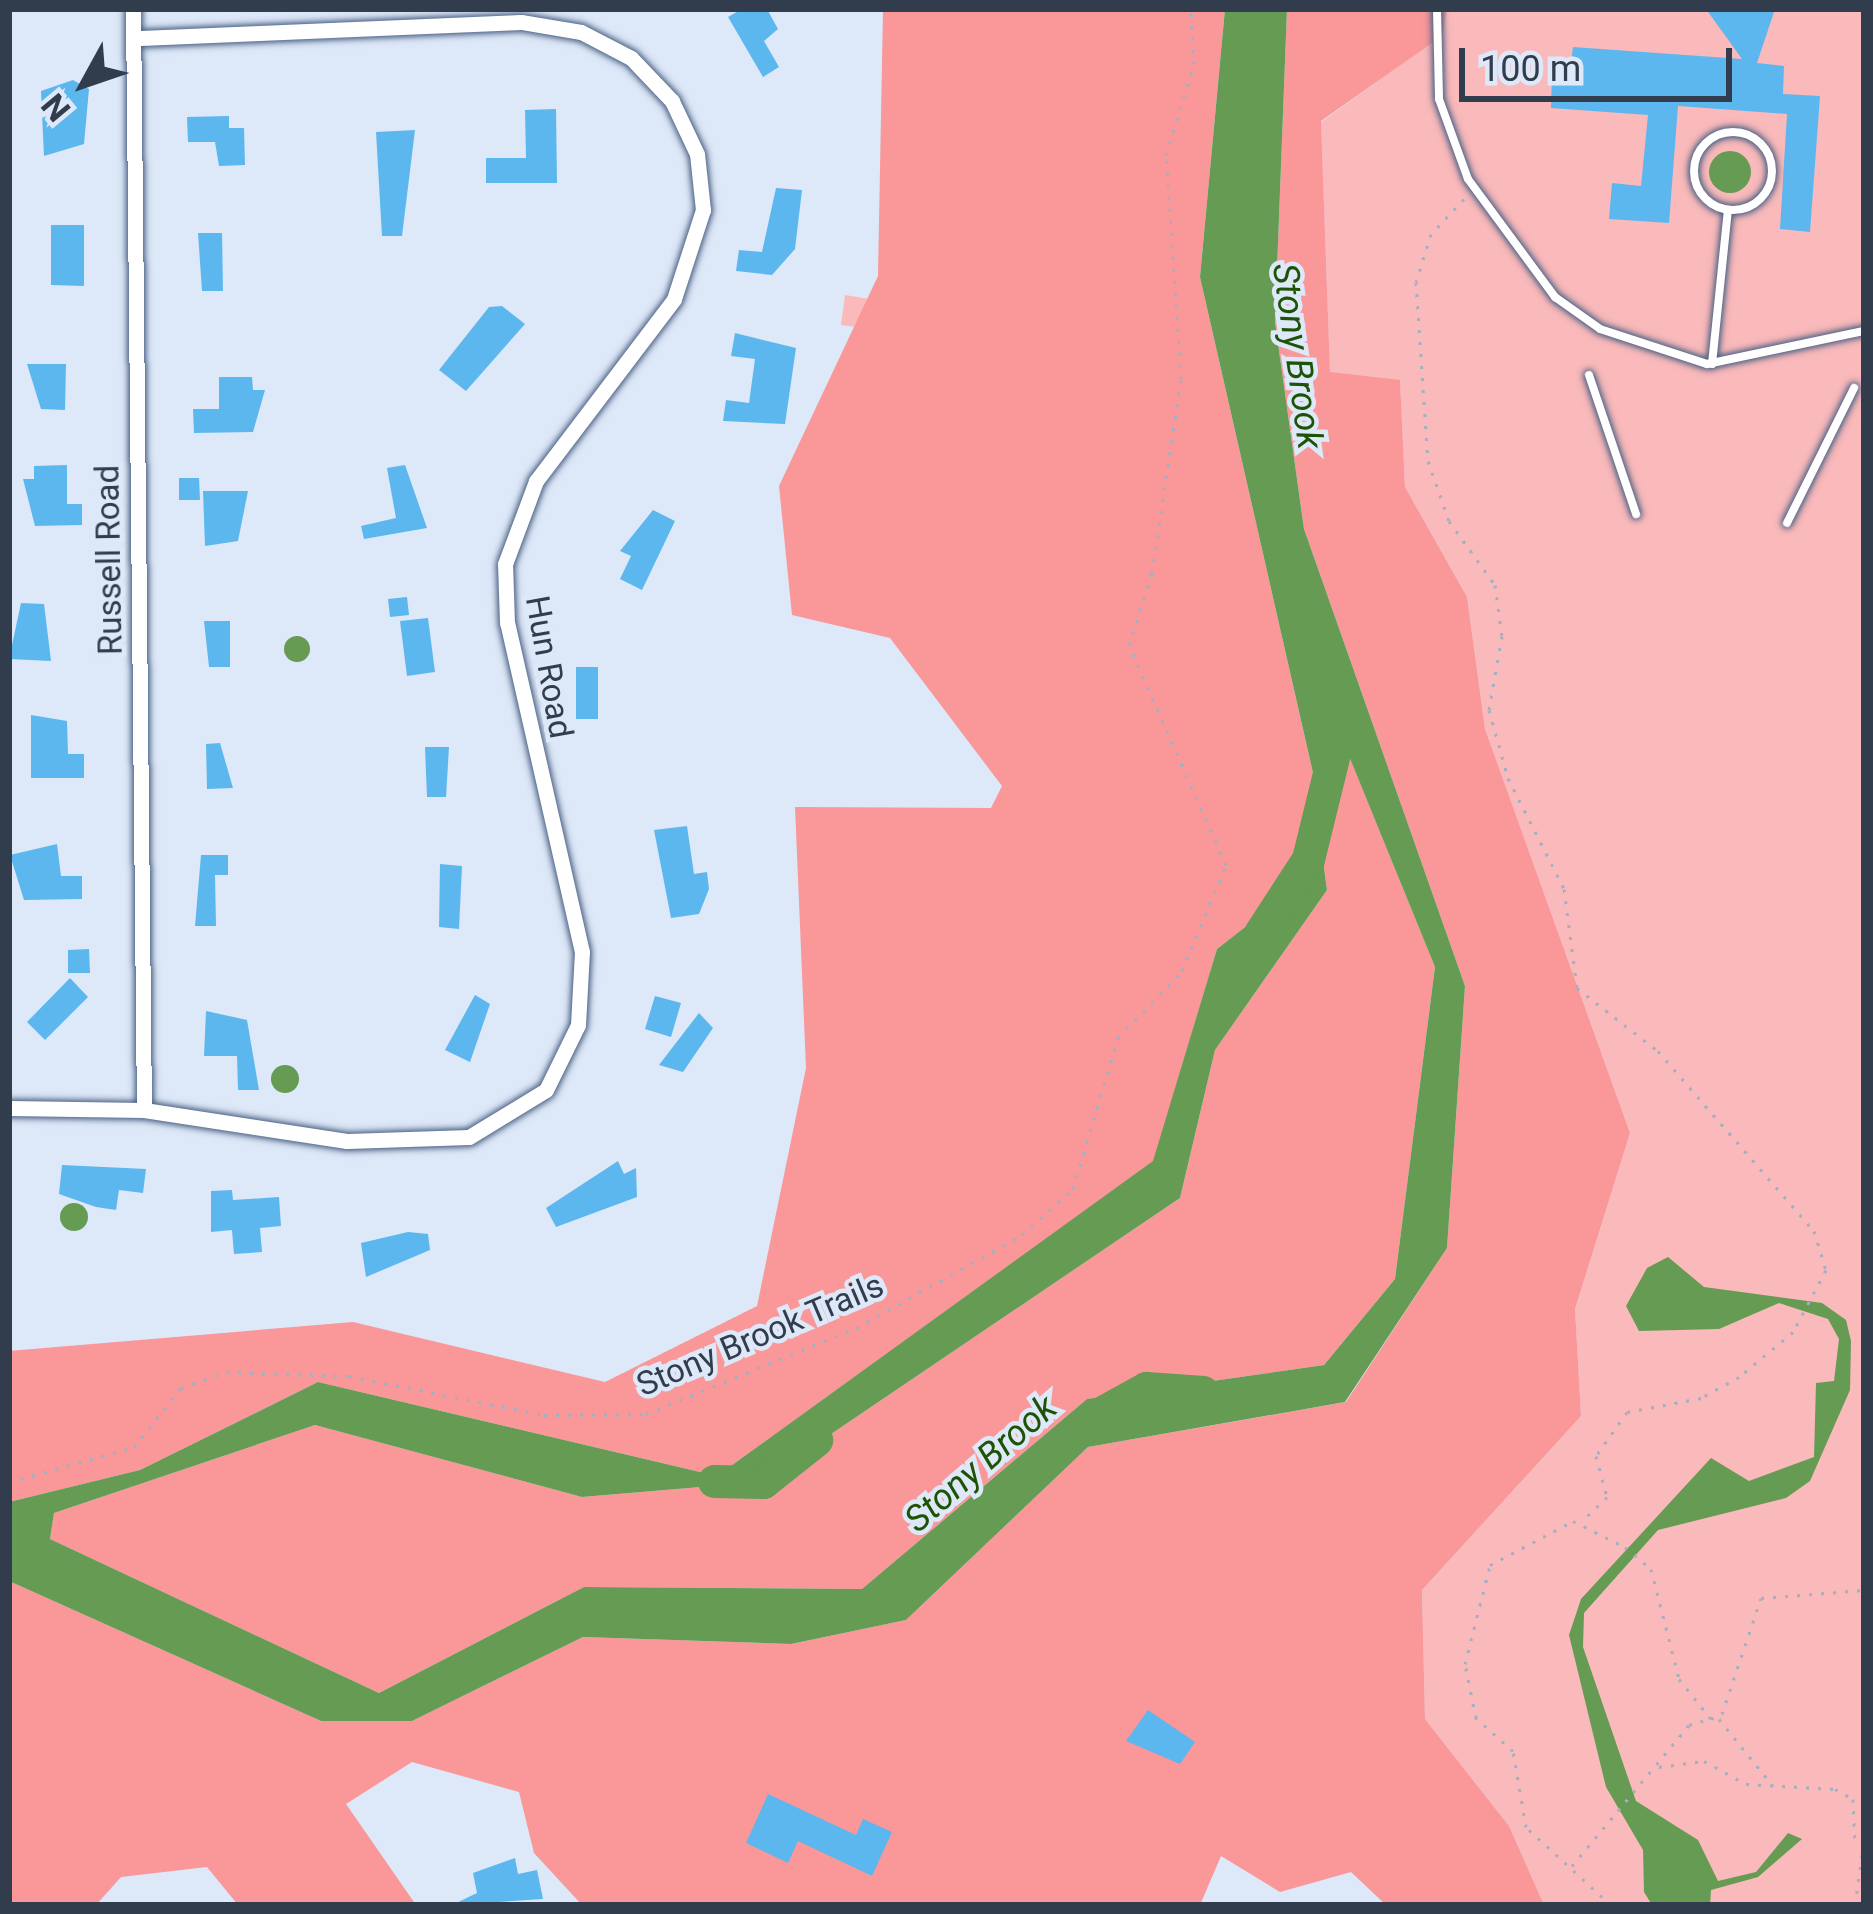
<!DOCTYPE html>
<style>
body{margin:0}
#map{position:relative;width:1873px;height:1914px;overflow:hidden;background:#dde8f8;font-family:Roboto,sans-serif}
div>[style]{position:absolute}
.green>*{inset:0;background:#fab9ba}
.forest>*{inset:0;background:#f99799}
.water>*{inset:0;background:#659b53}
.round{border-radius:50%}
.river>*{height:33px;margin:-16.5px;padding:0 16.5px;transform-origin:16.5px;border-radius:16.5px;background:#659b53}
.building>*{inset:0;background:#5db7ef}
.path>*{height:3px;margin-top:-1.5px;transform-origin:0;background:repeating-linear-gradient(90deg,#a4afbf 0 3px,transparent 0 12px)}
.roads{filter:drop-shadow(0 0 3px #4a6184) drop-shadow(0 0 3px #4a6184)}
.service>*{height:8px;margin:-4px;padding:0 4px;transform-origin:4px;border-radius:4px;background:#fff}
.service>.ring{margin:-4px;padding:0;box-sizing:content-box;background:none;border:8px solid #fff;border-radius:50%}
.minor>*{height:15px;margin:-7.5px;padding:0 7.5px;transform-origin:7.5px;border-radius:7.5px;background:#fff}
span{translate:-50% -50%;white-space:nowrap;text-align:center;line-height:1.15;-webkit-text-stroke:9px #dde8f8;paint-order:stroke}
.street-label{font-size:33px;color:#313c4c}
.water-label{font-size:36px;color:#1e5204;font-style:italic}
.frame{position:absolute;inset:0;border:12px solid #313c4c;pointer-events:none}
.north{position:absolute;left:24px;top:24px;width:120px;height:120px;-webkit-text-stroke:9px #dde8f8;paint-order:stroke;rotate:230deg;font-size:33px;font-weight:700;line-height:48px;text-align:center;color:#313c4c}
.north::after{content:'';display:block;margin:auto;width:42px;height:54px;background:#313c4c;clip-path:polygon(50% 0,100% 100%,50% 72%,0 100%)}
.scale{position:absolute;left:1459px;top:48px;width:273px;height:54px;box-sizing:border-box;border:6px solid #313c4c;border-top:0;padding-left:15px;font-size:36px;line-height:42px;white-space:nowrap;color:#313c4c;-webkit-text-stroke:9px #dde8f8;paint-order:stroke}
</style>
<div id="map">
<div class="green">
<i style="clip-path:polygon(1447px 9px,1864px 9px,1864px 1905px,1544px 1905px,1509px 1826px,1425px 1719px,1422px 1590px,1581px 1416px,1575px 1309px,1630px 1133px,1485px 729px,1467px 597px,1405px 487px,1400px 381px,1330px 373px,1321px 122px,1441px 36px)"></i>
<i style="clip-path:polygon(845px 295px,869px 299px,865px 328px,841px 325px)"></i>
</div>
<div class="forest">
<i style="clip-path:polygon(883px 9px,1225px 9px,1200px 277px,1316px 786px,1304px 881px,1217px 949px,1154px 1161px,717px 1476px,318px 1382px,140px 1470px,9px 1502px,9px 1351px,353px 1322px,605px 1382px,757px 1306px,806px 1068px,795px 807px,991px 808px,1002px 786px,890px 638px,792px 615px,779px 486px,878px 276px)"></i>
<i style="clip-path:polygon(1287px 9px,1447px 9px,1442px 36px,1321px 121px,1330px 372px,1400px 380px,1405px 487px,1467px 597px,1485px 729px,1630px 1133px,1575px 1309px,1581px 1416px,1422px 1590px,1425px 1719px,1509px 1826px,1544px 1905px,1386px 1905px,1351px 1872px,1280px 1892px,1221px 1856px,1200px 1905px,582px 1905px,534px 1853px,519px 1792px,412px 1762px,346px 1804px,416px 1905px,238px 1905px,207px 1867px,121px 1877px,96px 1905px,9px 1905px,9px 1581px,321px 1721px,412px 1721px,583px 1637px,791px 1644px,906px 1620px,1088px 1447px,1346px 1402px,1447px 1248px,1465px 986px,1304px 529px,1275px 322px)"></i>
<i style="clip-path:polygon(1337px 726px,1435px 967px,1395px 1279px,1324px 1365px,1087px 1399px,862px 1589px,584px 1587px,379px 1693px,50px 1539px,54px 1513px,315px 1425px,582px 1497px,760px 1482px,1180px 1198px,1215px 1050px,1327px 890px,1319px 831px)"></i>
</div>
<div class="water">
<i style="clip-path:polygon(evenodd,1225px 9px,1287px 9px,1275px 322px,1304px 529px,1465px 986px,1447px 1248px,1345px 1402px,1088px 1447px,906px 1620px,791px 1644px,583px 1637px,412px 1721px,321px 1721px,9px 1581px,9px 1502px,140px 1470px,318px 1382px,717px 1476px,1153px 1161px,1217px 949px,1304px 881px,1316px 786px,1200px 277px,1225px 9px,1338px 729px,1435px 967px,1395px 1279px,1324px 1365px,1087px 1399px,862px 1589px,584px 1587px,379px 1693px,50px 1539px,54px 1513px,315px 1425px,582px 1497px,760px 1482px,1180px 1198px,1215px 1050px,1327px 890px,1319px 831px,1338px 729px)"></i>
<i class="round" style="left:1709px;top:151px;width:42px;height:42px"></i>
<i class="round" style="left:284px;top:636px;width:26px;height:26px"></i>
<i class="round" style="left:271px;top:1065px;width:28px;height:28px"></i>
<i class="round" style="left:60px;top:1203px;width:28px;height:28px"></i>
<i style="clip-path:polygon(1668px 1257px,1704px 1287px,1822px 1303px,1846px 1320px,1851px 1341px,1850px 1390px,1810px 1481px,1786px 1498px,1658px 1530px,1584px 1613px,1583px 1647px,1636px 1801px,1698px 1840px,1718px 1881px,1756px 1872px,1788px 1833px,1802px 1839px,1758px 1877px,1711px 1890px,1710px 1905px,1652px 1905px,1644px 1892px,1643px 1850px,1606px 1787px,1569px 1635px,1581px 1599px,1711px 1458px,1749px 1481px,1814px 1457px,1816px 1383px,1834px 1381px,1839px 1339px,1828px 1319px,1779px 1303px,1719px 1329px,1639px 1331px,1626px 1306px,1647px 1268px)"></i>
</div>
<div class="river">
<i style="left:1260px;top:933px;width:88px;rotate:-57deg"></i>
<i style="left:1308px;top:859px;width:160px;rotate:-76.2deg"></i>
<i style="left:1099px;top:1414px;width:54px;rotate:-29deg"></i>
<i style="left:1146px;top:1388px;width:57px;rotate:4deg"></i>
<i style="left:714px;top:1481px;width:49px;rotate:1.2deg"></i>
<i style="left:763px;top:1482px;width:68px;rotate:-38.4deg"></i>
</div>
<div class="building">
<i style="clip-path:polygon(742px 9px,767px 9px,778px 29px,764px 41px,779px 67px,763px 77px,728px 17px)"></i>
<i style="clip-path:polygon(1706px 9px,1775px 9px,1757px 63px,1784px 66px,1783px 94px,1820px 96px,1810px 232px,1780px 229px,1787px 114px,1678px 106px,1669px 223px,1609px 219px,1612px 183px,1641px 186px,1648px 115px,1551px 108px,1552px 76px,1569px 78px,1573px 47px,1742px 59px)"></i>
<i style="clip-path:polygon(73px 80px,89px 89px,84px 144px,44px 156px,41px 91px)"></i>
<i style="clip-path:polygon(556px 109px,557px 183px,486px 183px,486px 158px,526px 158px,525px 110px)"></i>
<i style="clip-path:polygon(229px 116px,229px 128px,244px 128px,245px 165px,219px 166px,215px 142px,188px 142px,187px 117px)"></i>
<i style="clip-path:polygon(415px 130px,402px 236px,382px 236px,376px 132px)"></i>
<i style="clip-path:polygon(776px 188px,802px 190px,795px 249px,772px 275px,736px 271px,739px 250px,762px 252px)"></i>
<i style="clip-path:polygon(51px 225px,84px 225px,84px 286px,51px 285px)"></i>
<i style="clip-path:polygon(198px 233px,222px 233px,223px 291px,202px 291px)"></i>
<i style="clip-path:polygon(502px 306px,525px 324px,466px 391px,439px 370px,489px 307px)"></i>
<i style="clip-path:polygon(735px 333px,796px 348px,785px 424px,723px 421px,726px 400px,749px 403px,755px 359px,731px 356px)"></i>
<i style="clip-path:polygon(27px 364px,66px 364px,65px 410px,41px 409px)"></i>
<i style="clip-path:polygon(219px 377px,252px 377px,253px 390px,265px 390px,253px 432px,194px 433px,193px 409px,219px 409px)"></i>
<i style="clip-path:polygon(67px 465px,67px 504px,82px 504px,82px 525px,35px 526px,23px 479px,34px 479px,34px 466px)"></i>
<i style="clip-path:polygon(405px 465px,427px 528px,364px 539px,361px 526px,396px 518px,387px 468px)"></i>
<i style="clip-path:polygon(179px 478px,199px 478px,200px 500px,179px 500px)"></i>
<i style="clip-path:polygon(203px 491px,248px 491px,238px 541px,205px 546px)"></i>
<i style="clip-path:polygon(653px 510px,675px 521px,642px 590px,620px 579px,631px 556px,620px 551px)"></i>
<i style="clip-path:polygon(407px 597px,409px 615px,390px 617px,388px 599px)"></i>
<i style="clip-path:polygon(21px 603px,44px 604px,51px 661px,9px 659px)"></i>
<i style="clip-path:polygon(428px 618px,435px 672px,407px 676px,400px 621px)"></i>
<i style="clip-path:polygon(204px 621px,230px 621px,230px 667px,209px 667px)"></i>
<i style="clip-path:polygon(576px 667px,598px 667px,598px 719px,576px 719px)"></i>
<i style="clip-path:polygon(31px 715px,67px 721px,68px 754px,84px 754px,84px 778px,31px 778px)"></i>
<i style="clip-path:polygon(220px 743px,233px 788px,207px 789px,206px 744px)"></i>
<i style="clip-path:polygon(425px 747px,449px 747px,446px 797px,427px 797px)"></i>
<i style="clip-path:polygon(687px 826px,694px 874px,707px 872px,709px 889px,699px 914px,671px 918px,654px 830px)"></i>
<i style="clip-path:polygon(57px 844px,61px 876px,82px 876px,82px 899px,24px 900px,10px 855px)"></i>
<i style="clip-path:polygon(201px 855px,228px 855px,228px 875px,215px 875px,216px 926px,195px 926px)"></i>
<i style="clip-path:polygon(440px 864px,462px 866px,459px 929px,439px 927px)"></i>
<i style="clip-path:polygon(89px 949px,90px 973px,68px 973px,68px 950px)"></i>
<i style="clip-path:polygon(70px 978px,88px 997px,45px 1040px,27px 1022px)"></i>
<i style="clip-path:polygon(475px 995px,490px 1004px,470px 1062px,445px 1050px)"></i>
<i style="clip-path:polygon(655px 996px,681px 1003px,671px 1037px,645px 1029px)"></i>
<i style="clip-path:polygon(206px 1011px,247px 1020px,259px 1090px,238px 1090px,237px 1056px,204px 1056px)"></i>
<i style="clip-path:polygon(699px 1013px,713px 1028px,683px 1072px,659px 1065px)"></i>
<i style="clip-path:polygon(618px 1161px,624px 1174px,636px 1168px,637px 1197px,556px 1227px,546px 1208px)"></i>
<i style="clip-path:polygon(62px 1165px,146px 1169px,143px 1193px,119px 1190px,116px 1210px,96px 1207px,59px 1194px)"></i>
<i style="clip-path:polygon(232px 1190px,233px 1200px,279px 1197px,281px 1226px,260px 1228px,262px 1252px,234px 1254px,232px 1230px,211px 1232px,211px 1191px)"></i>
<i style="clip-path:polygon(408px 1232px,428px 1234px,430px 1250px,366px 1277px,361px 1243px)"></i>
<i style="clip-path:polygon(1148px 1710px,1195px 1742px,1180px 1764px,1126px 1741px)"></i>
<i style="clip-path:polygon(768px 1794px,856px 1835px,863px 1819px,892px 1832px,872px 1876px,798px 1841px,788px 1863px,746px 1843px)"></i>
<i style="clip-path:polygon(515px 1858px,518px 1874px,537px 1870px,543px 1899px,452px 1905px,477px 1893px,473px 1873px)"></i>
</div>
<div class="path">
<i style="left:1464px;top:199px;width:48px;rotate:133.3deg"></i>
<i style="left:1431px;top:234px;width:50px;rotate:107.4deg"></i>
<i style="left:1416px;top:282px;width:179px;rotate:86.2deg"></i>
<i style="left:1428px;top:461px;width:64px;rotate:70.7deg"></i>
<i style="left:1449px;top:521px;width:79px;rotate:54.3deg"></i>
<i style="left:1495px;top:585px;width:51px;rotate:82.2deg"></i>
<i style="left:1502px;top:636px;width:75px;rotate:100deg"></i>
<i style="left:1489px;top:710px;width:71px;rotate:74.4deg"></i>
<i style="left:1508px;top:778px;width:124px;rotate:63.2deg"></i>
<i style="left:1564px;top:889px;width:100px;rotate:82.5deg"></i>
<i style="left:1577px;top:988px;width:103px;rotate:37.9deg"></i>
<i style="left:1658px;top:1051px;width:238px;rotate:49.1deg"></i>
<i style="left:1814px;top:1231px;width:41px;rotate:72.9deg"></i>
<i style="left:1826px;top:1270px;width:70px;rotate:118deg"></i>
<i style="left:1793px;top:1332px;width:70px;rotate:140.2deg"></i>
<i style="left:1739px;top:1377px;width:43px;rotate:151.1deg"></i>
<i style="left:1701px;top:1398px;width:75px;rotate:169.3deg"></i>
<i style="left:1627px;top:1412px;width:54px;rotate:125.2deg"></i>
<i style="left:1596px;top:1456px;width:42px;rotate:75deg"></i>
<i style="left:1607px;top:1497px;width:36px;rotate:136deg"></i>
<i style="left:9px;top:1482px;width:130px;rotate:-15.6deg"></i>
<i style="left:134px;top:1447px;width:75px;rotate:-51.5deg"></i>
<i style="left:181px;top:1388px;width:48px;rotate:-19.6deg"></i>
<i style="left:226px;top:1372px;width:123px;rotate:1.9deg"></i>
<i style="left:349px;top:1376px;width:199px;rotate:11.3deg"></i>
<i style="left:544px;top:1415px;width:102px;rotate:-0.6deg"></i>
<i style="left:646px;top:1414px;width:227px;rotate:-22.3deg"></i>
<i style="left:856px;top:1328px;width:190px;rotate:-29.3deg"></i>
<i style="left:1022px;top:1235px;width:69px;rotate:-42deg"></i>
<i style="left:1073px;top:1189px;width:158px;rotate:-73.4deg"></i>
<i style="left:1118px;top:1038px;width:93px;rotate:-46.3deg"></i>
<i style="left:1182px;top:971px;width:115px;rotate:-67.5deg"></i>
<i style="left:1226px;top:865px;width:240px;rotate:-113.8deg"></i>
<i style="left:1129px;top:645px;width:76px;rotate:-72.3deg"></i>
<i style="left:1152px;top:573px;width:196px;rotate:-81.5deg"></i>
<i style="left:1181px;top:379px;width:225px;rotate:-93.8deg"></i>
<i style="left:1166px;top:155px;width:95px;rotate:-72.9deg"></i>
<i style="left:1194px;top:64px;width:55px;rotate:-93.1deg"></i>
<i style="left:1719px;top:1719px;width:86px;rotate:51.1deg"></i>
<i style="left:1659px;top:1767px;width:45px;rotate:-7.6deg"></i>
<i style="left:1704px;top:1761px;width:48px;rotate:28.7deg"></i>
<i style="left:1746px;top:1784px;width:89px;rotate:3.2deg"></i>
<i style="left:1835px;top:1789px;width:21px;rotate:29deg"></i>
<i style="left:1853px;top:1799px;width:45px;rotate:87.5deg"></i>
<i style="left:1572px;top:1866px;width:183px;rotate:-50.3deg"></i>
<i style="left:1689px;top:1725px;width:21px;rotate:-17deg"></i>
<i style="left:1611px;top:1905px;width:115px;rotate:-137.5deg"></i>
<i style="left:1526px;top:1827px;width:77px;rotate:-99.7deg"></i>
<i style="left:1513px;top:1751px;width:50px;rotate:-138.3deg"></i>
<i style="left:1476px;top:1718px;width:55px;rotate:-101.5deg"></i>
<i style="left:1465px;top:1664px;width:102px;rotate:-75.8deg"></i>
<i style="left:1490px;top:1565px;width:94px;rotate:-27.9deg"></i>
<i style="left:1573px;top:1521px;width:58px;rotate:26.6deg"></i>
<i style="left:1625px;top:1547px;width:34px;rotate:40deg"></i>
<i style="left:1651px;top:1569px;width:114px;rotate:75.7deg"></i>
<i style="left:1679px;top:1679px;width:51px;rotate:51.3deg"></i>
<i style="left:1711px;top:1719px;width:12px;rotate:-24deg"></i>
<i style="left:1722px;top:1714px;width:122px;rotate:-71.4deg"></i>
<i style="left:1761px;top:1598px;width:103px;rotate:-4.4deg"></i>
<i style="left:1855px;top:1905px;width:66px;rotate:-82.1deg"></i>
</div>
<div class="roads">
<div class="service">
<i style="left:1437px;top:9px;width:90px;rotate:88.7deg"></i>
<i style="left:1439px;top:99px;width:85px;rotate:70.1deg"></i>
<i style="left:1468px;top:179px;width:147px;rotate:53.6deg"></i>
<i style="left:1555px;top:297px;width:55px;rotate:35.4deg"></i>
<i style="left:1600px;top:329px;width:113px;rotate:18.1deg"></i>
<i style="left:1707px;top:364px;width:160px;rotate:-11.9deg"></i>
<i class="ring" style="left:1694px;top:132px;width:70px;height:70px"></i>
<i style="left:1712px;top:364px;width:155px;rotate:-84.1deg"></i>
<i style="left:1589px;top:375px;width:147px;rotate:71.3deg"></i>
<i style="left:1787px;top:523px;width:151px;rotate:-63.6deg"></i>
</div>
<div class="minor">
<i style="left:133px;top:9px;width:1101px;rotate:89.43deg"></i>
<i style="left:9px;top:1108px;width:135px;rotate:0.8deg"></i>
<i style="left:144px;top:1110px;width:205px;rotate:8.7deg"></i>
<i style="left:347px;top:1141px;width:122px;rotate:-1.9deg"></i>
<i style="left:469px;top:1137px;width:90px;rotate:-31.4deg"></i>
<i style="left:546px;top:1090px;width:72px;rotate:-63.8deg"></i>
<i style="left:578px;top:1025px;width:73px;rotate:-86.9deg"></i>
<i style="left:582px;top:952px;width:337px;rotate:-102.8deg"></i>
<i style="left:507px;top:623px;width:59px;rotate:-91.9deg"></i>
<i style="left:505px;top:564px;width:89px;rotate:-69.5deg"></i>
<i style="left:536px;top:481px;width:228px;rotate:-52.8deg"></i>
<i style="left:674px;top:299px;width:94px;rotate:-72deg"></i>
<i style="left:703px;top:210px;width:56px;rotate:-96.1deg"></i>
<i style="left:697px;top:154px;width:59px;rotate:-115.3deg"></i>
<i style="left:672px;top:101px;width:59px;rotate:-133.6deg"></i>
<i style="left:631px;top:58px;width:56px;rotate:-152.5deg"></i>
<i style="left:581px;top:32px;width:61px;rotate:-170.5deg"></i>
<i style="left:521px;top:22px;width:387px;rotate:177.6deg"></i>
</div>
</div>
<div class="street-label">
<span style="left:109px;top:560px;rotate:-91deg">Russell Road</span>
<span style="left:549px;top:667px;rotate:80deg">Hun Road</span>
<span style="left:760px;top:1335px;rotate:-23deg">Stony Brook Trails</span>
</div>
<div class="water-label">
<span style="left:1297px;top:356px;rotate:82deg">Stony Brook</span>
<span style="left:981px;top:1464px;rotate:-41deg">Stony Brook</span>
</div>
<div class="frame"></div>
<div class="north">N</div>
<div class="scale">100 m</div>
</div>
